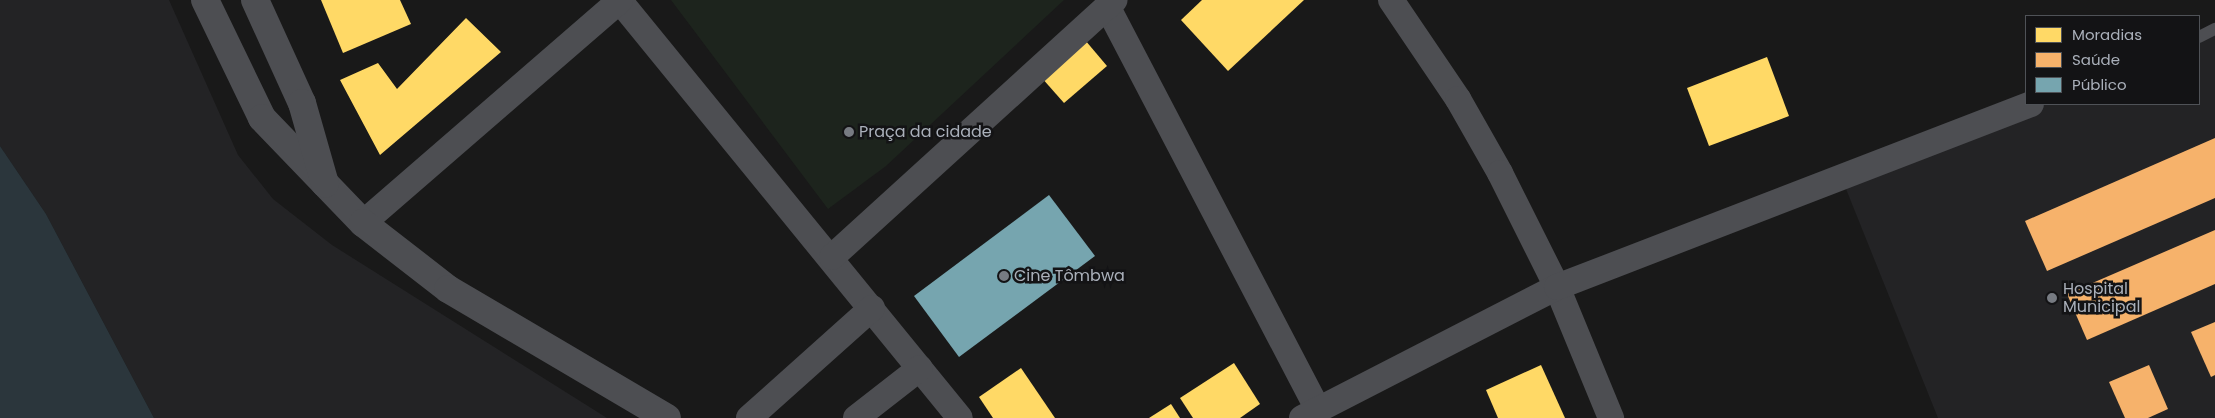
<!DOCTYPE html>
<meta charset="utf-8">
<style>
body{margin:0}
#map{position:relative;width:2215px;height:418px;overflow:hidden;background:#191919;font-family:Poppins,sans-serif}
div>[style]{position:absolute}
.built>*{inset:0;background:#232325}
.green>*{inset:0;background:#1d241d}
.water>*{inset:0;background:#2b363c}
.homes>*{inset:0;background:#ffd966}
.health>*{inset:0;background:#f6b26b}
.public>*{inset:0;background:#76a5af}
.service>*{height:12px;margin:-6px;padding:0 6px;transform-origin:6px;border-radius:6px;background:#4d4e52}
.minor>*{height:26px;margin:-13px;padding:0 13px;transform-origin:13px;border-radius:13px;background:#4d4e52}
.tertiary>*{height:28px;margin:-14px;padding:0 14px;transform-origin:14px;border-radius:14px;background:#4d4e52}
.dots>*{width:14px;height:14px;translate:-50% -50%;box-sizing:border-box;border:2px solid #131315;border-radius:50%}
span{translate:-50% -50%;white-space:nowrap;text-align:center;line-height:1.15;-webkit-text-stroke:5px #131315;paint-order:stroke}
.poi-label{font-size:16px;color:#aab0ba}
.left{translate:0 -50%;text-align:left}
.legend{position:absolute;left:2025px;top:15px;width:175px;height:90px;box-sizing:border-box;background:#131315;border:1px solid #4f5257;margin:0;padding:6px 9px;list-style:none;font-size:15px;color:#aab0ba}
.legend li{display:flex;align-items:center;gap:10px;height:25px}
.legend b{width:25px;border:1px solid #4f5257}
</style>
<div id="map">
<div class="built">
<i style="clip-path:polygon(0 0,169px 0,238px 155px,273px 199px,332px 245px,607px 418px,154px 418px,46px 214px,0 146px)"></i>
<i style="clip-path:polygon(2215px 29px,2215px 418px,1938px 418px,1842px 179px,2031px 104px,2199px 104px,2199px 37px)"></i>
</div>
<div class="green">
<i style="clip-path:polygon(671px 0,1064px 0,886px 166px,828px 209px)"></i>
</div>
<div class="water">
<i style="clip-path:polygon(0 146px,46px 214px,154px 418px,0 418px)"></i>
</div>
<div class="homes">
<i style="clip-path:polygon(321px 0,400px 0,411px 24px,343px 53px)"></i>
<i style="clip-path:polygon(1202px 0,1304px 0,1228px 71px,1181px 20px)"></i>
<i style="clip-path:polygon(466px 18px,501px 52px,380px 155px,340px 80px,378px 63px,397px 89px)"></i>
<i style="clip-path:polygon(1085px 40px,1107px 66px,1064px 103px,1041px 77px)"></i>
<i style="clip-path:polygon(1767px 57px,1789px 116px,1709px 146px,1687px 88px)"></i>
<i style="clip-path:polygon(1234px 363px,1260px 404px,1240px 418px,1193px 418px,1180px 398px)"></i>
<i style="clip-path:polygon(1541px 365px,1565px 418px,1498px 418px,1486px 390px)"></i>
<i style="clip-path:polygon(1021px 368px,1055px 418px,993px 418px,979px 397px)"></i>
<i style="clip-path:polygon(1171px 404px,1180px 418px,1149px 418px)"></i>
</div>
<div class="health">
<i style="clip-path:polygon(2215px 138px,2215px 198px,2047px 271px,2025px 221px)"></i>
<i style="clip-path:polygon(2215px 230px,2215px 284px,2087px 340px,2067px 294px)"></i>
<i style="clip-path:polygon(2215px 322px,2215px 375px,2211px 377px,2191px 332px)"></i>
<i style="clip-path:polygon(2149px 365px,2168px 409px,2148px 418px,2125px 418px,2109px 382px)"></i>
</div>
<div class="public">
<i style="clip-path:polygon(1049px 195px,1095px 256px,959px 357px,914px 296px)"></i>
</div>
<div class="service">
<i style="left:2199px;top:37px;width:18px;rotate:-27deg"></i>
</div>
<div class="minor">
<i style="left:619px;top:0;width:539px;rotate:50.79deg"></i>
<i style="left:1391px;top:0;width:120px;rotate:55.9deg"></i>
<i style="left:1458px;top:99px;width:85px;rotate:60.4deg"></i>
<i style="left:1500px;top:173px;width:127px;rotate:63.4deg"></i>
<i style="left:1557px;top:287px;width:142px;rotate:67.6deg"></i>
<i style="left:1107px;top:6px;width:455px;rotate:62.4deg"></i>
<i style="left:363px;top:223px;width:340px;rotate:-40.9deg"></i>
<i style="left:832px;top:257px;width:382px;rotate:-42.3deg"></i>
<i style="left:749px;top:418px;width:165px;rotate:-41.8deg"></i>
<i style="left:856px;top:418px;width:81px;rotate:-38deg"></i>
<i style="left:1302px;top:418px;width:287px;rotate:-27.2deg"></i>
<i style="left:1557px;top:287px;width:508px;rotate:-21.11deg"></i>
</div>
<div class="tertiary">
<i style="left:205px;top:0;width:131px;rotate:64.2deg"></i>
<i style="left:262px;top:118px;width:146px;rotate:46.1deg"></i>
<i style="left:363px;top:223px;width:108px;rotate:37.8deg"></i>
<i style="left:448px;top:289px;width:254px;rotate:30.5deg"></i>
<i style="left:255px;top:0;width:113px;rotate:65.5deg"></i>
<i style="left:302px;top:103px;width:84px;rotate:74.1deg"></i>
</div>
<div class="dots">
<i style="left:849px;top:132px;background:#777b82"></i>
<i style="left:1004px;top:276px;background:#777b82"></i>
<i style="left:2052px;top:298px;background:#777b82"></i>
</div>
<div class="poi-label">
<span class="left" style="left:859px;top:132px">Praça da cidade</span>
<span class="left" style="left:1014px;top:276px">Cine Tômbwa</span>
<span class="left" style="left:2063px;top:298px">Hospital<br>Municipal</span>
</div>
<ul class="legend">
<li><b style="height:14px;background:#ffd966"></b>Moradias</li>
<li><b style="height:14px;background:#f6b26b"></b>Saúde</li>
<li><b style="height:14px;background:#76a5af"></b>Público</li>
</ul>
</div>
